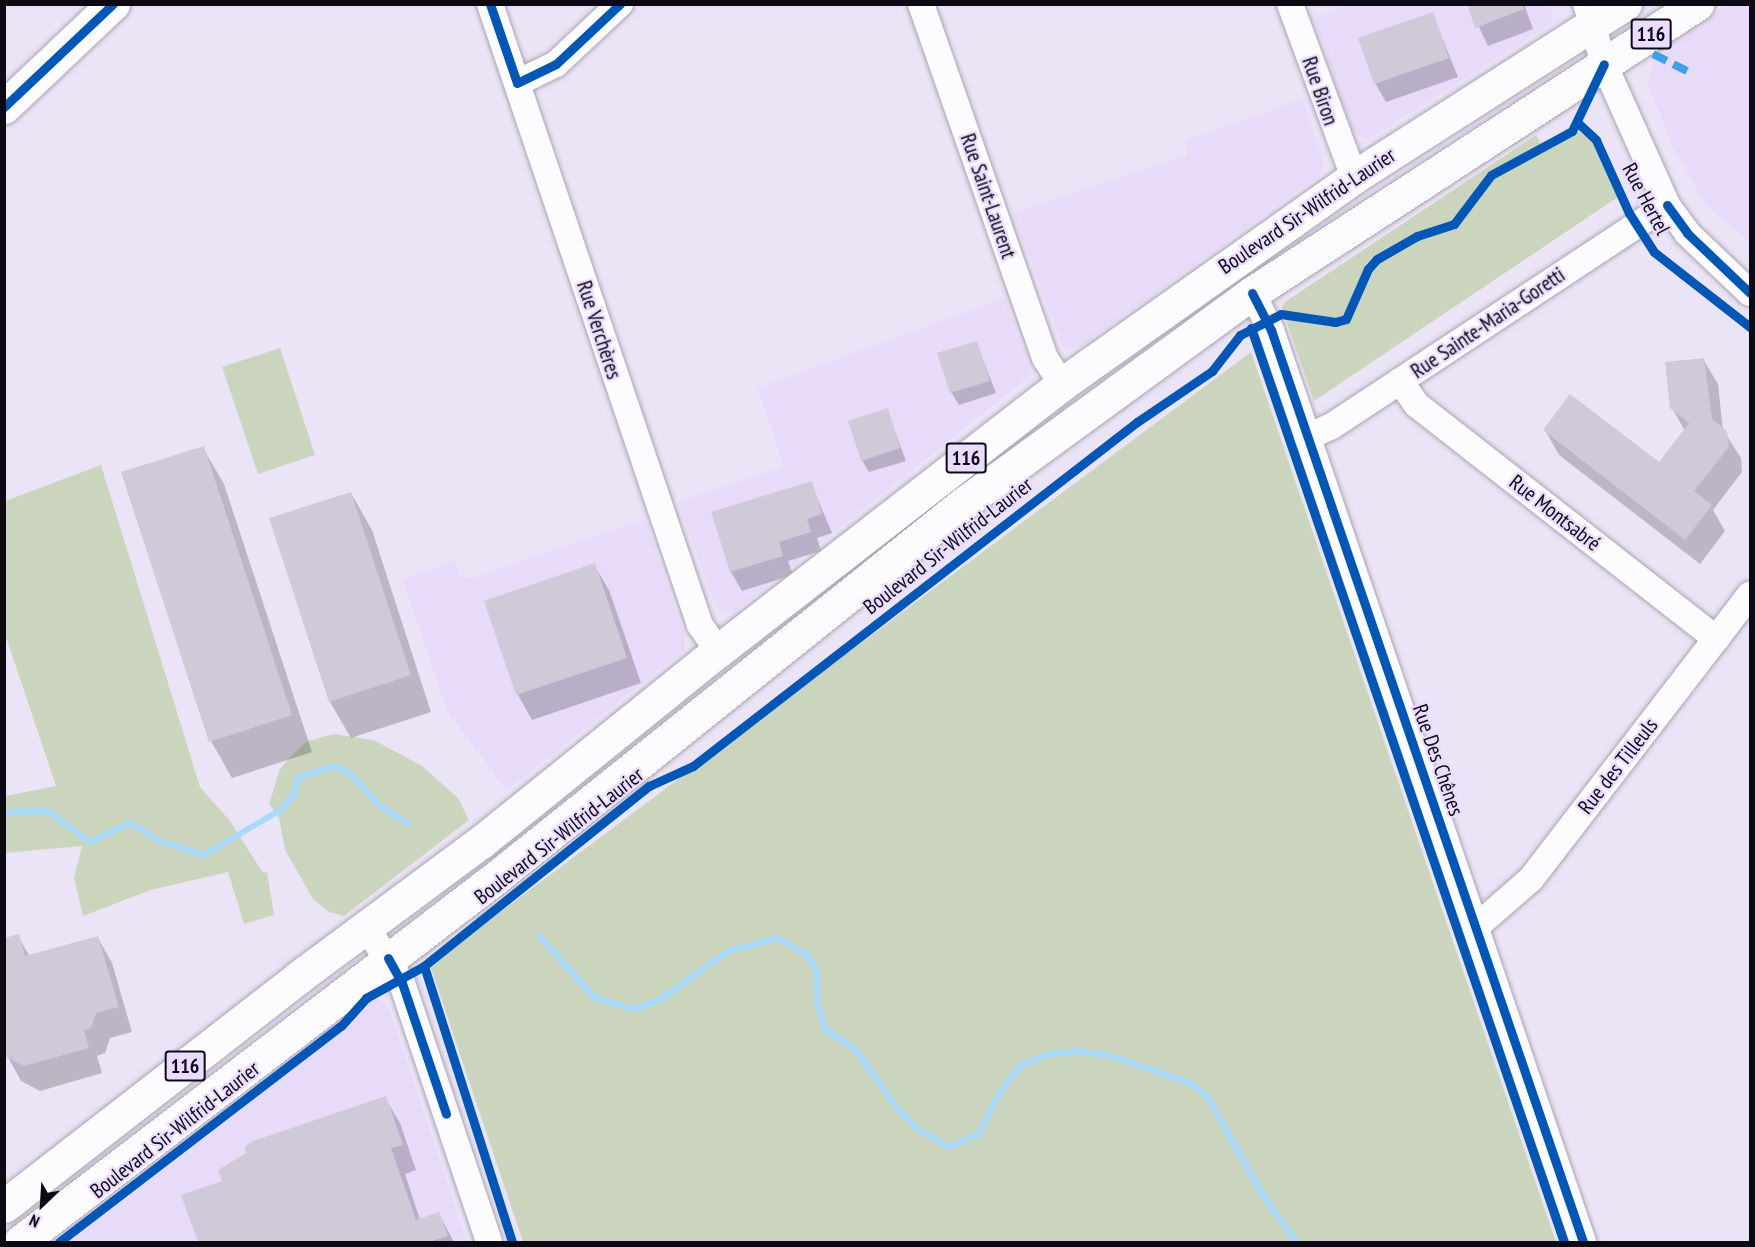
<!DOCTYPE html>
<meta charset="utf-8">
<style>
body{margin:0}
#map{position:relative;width:1755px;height:1247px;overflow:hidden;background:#ebe4f6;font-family:"PT Sans Narrow",sans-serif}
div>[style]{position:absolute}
.built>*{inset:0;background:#e7dbf9}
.green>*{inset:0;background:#cbd5bd}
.shadow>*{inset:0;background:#0003}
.stream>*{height:6px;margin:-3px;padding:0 3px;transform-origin:3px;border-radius:3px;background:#a7dafc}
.building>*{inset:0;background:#d0c9d7}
.roads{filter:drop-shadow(0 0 2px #aaa4b2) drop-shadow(0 0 2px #aaa4b2)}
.street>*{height:26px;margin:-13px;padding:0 13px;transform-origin:13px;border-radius:13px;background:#fcfbfe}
.secondary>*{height:33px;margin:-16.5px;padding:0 16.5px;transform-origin:16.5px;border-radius:16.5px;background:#fcfbfe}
.primary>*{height:33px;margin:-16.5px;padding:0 16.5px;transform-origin:16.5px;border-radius:16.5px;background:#fcfbfe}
.quiet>*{height:8px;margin-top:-4px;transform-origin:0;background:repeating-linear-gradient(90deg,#3ca1ea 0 15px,transparent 0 23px)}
.cycleway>*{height:9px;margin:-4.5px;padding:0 4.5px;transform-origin:4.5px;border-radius:4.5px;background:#0057b8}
span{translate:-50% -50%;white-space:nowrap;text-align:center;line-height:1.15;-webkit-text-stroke:4.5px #e9dcfe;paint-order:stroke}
.shield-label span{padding:2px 4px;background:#e9dcfe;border:2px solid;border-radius:4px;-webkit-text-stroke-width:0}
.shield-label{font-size:20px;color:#0d0914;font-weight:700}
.street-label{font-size:21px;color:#0d0914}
.frame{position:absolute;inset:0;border:6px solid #0d0914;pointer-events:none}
.north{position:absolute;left:12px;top:1175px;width:60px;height:60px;-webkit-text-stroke:4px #e9dcfe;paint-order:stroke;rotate:205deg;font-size:16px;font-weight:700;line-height:24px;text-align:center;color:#0d0914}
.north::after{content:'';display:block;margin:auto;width:21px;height:27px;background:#0d0914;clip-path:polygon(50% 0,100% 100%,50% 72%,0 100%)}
</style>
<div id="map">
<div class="built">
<i style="clip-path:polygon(1551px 4px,1552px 23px,1368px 140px,1353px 132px,1314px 18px,1347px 5px)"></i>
<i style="clip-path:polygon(1730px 4px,1750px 5px,1750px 242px,1707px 207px,1672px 145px,1648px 85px,1652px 62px,1660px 50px)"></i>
<i style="clip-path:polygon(1303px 99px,1324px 162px,1320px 175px,1078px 348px,1063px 347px,1013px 213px,1188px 155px,1184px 141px)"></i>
<i style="clip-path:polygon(1005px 298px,1031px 375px,737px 610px,726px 612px,716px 608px,678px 502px,784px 467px,758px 388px)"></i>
<i style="clip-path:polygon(645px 519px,685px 638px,685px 650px,507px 790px,447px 711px,403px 580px,455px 560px,460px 577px,470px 579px)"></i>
<i style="clip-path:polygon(374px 998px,382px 1000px,389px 1008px,467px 1242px,56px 1242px,346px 1027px,351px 1016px)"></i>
</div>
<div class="green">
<i style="clip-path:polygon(1568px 128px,1590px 137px,1618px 197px,1314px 401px,1282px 308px,1285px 302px,1536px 135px,1542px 145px)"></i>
<i style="clip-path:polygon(280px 348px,315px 455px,258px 474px,222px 367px)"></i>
<i style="clip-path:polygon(1251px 352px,1556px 1242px,523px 1242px,431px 968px,464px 939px)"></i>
<i style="clip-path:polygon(101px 465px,200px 787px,230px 821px,263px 873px,267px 872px,274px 915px,244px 924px,228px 872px,151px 890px,83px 916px,74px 878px,82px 846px,5px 853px,5px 796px,56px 786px,5px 634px,5px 501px)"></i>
<i style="clip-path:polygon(333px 734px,374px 740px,422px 766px,458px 798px,469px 820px,344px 916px,329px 912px,313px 899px,285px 850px,279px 818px,269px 804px,280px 769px,291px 756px,306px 742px)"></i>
</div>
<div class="shadow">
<i style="clip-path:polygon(1468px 4px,1524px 4px,1533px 29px,1488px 46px)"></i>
<i style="clip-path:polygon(1432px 13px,1458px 77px,1386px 102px,1375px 83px)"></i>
<i style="clip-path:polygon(976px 342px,996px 393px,959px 405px,951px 392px)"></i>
<i style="clip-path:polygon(1703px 359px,1718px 384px,1723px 430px,1741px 458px,1742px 472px,1713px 510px,1725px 531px,1700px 564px,1559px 455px,1545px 430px,1659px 464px,1685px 431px,1672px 408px)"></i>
<i style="clip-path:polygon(887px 410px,906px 461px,869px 472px,862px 460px)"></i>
<i style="clip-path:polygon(203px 448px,224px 484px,312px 752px,232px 778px,211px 741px)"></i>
<i style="clip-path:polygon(811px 483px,832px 533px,817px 538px,821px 551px,788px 561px,793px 575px,742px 591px,731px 572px,713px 513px)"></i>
<i style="clip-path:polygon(351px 493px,372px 530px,431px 712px,351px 738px,330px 702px)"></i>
<i style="clip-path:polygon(594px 565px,609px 590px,641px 683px,532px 720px,518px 695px,485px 602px)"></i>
<i style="clip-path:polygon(18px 936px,30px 957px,98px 938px,112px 963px,132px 1032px,110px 1038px,105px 1053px,97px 1056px,102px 1073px,40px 1091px,21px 1081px,4px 1050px,4px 940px)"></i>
<i style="clip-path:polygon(385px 1098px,400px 1123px,416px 1170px,405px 1174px,420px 1220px,439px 1214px,454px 1242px,200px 1242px,183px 1196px,224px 1181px)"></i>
</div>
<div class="stream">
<i style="left:4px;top:812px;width:44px;rotate:-1.3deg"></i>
<i style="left:48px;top:811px;width:52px;rotate:36.4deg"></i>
<i style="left:90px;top:842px;width:44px;rotate:-25.4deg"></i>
<i style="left:130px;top:823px;width:35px;rotate:31deg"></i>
<i style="left:160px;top:841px;width:46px;rotate:17.7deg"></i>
<i style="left:204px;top:855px;width:91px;rotate:-30.5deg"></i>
<i style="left:282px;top:809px;width:17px;rotate:-50deg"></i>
<i style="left:293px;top:796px;width:19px;rotate:-74deg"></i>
<i style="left:298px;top:778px;width:39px;rotate:-18deg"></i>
<i style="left:335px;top:766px;width:18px;rotate:27deg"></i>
<i style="left:351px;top:774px;width:42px;rotate:47.9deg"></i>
<i style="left:379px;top:805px;width:35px;rotate:33deg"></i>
<i style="left:539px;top:936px;width:84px;rotate:47.9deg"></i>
<i style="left:595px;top:998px;width:41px;rotate:15.8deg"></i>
<i style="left:634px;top:1009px;width:29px;rotate:-20deg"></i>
<i style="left:661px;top:999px;width:82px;rotate:-35.6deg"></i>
<i style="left:728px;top:951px;width:52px;rotate:-14.6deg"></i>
<i style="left:778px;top:938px;width:32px;rotate:30deg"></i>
<i style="left:806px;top:954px;width:20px;rotate:57deg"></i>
<i style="left:817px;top:971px;width:30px;rotate:90deg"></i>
<i style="left:817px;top:1001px;width:30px;rotate:73deg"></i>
<i style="left:826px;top:1030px;width:35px;rotate:33deg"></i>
<i style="left:855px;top:1049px;width:74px;rotate:54.4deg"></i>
<i style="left:898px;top:1109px;width:28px;rotate:46deg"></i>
<i style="left:917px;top:1129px;width:36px;rotate:30deg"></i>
<i style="left:948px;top:1147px;width:34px;rotate:-23deg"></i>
<i style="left:979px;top:1134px;width:43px;rotate:-64deg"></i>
<i style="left:998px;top:1095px;width:35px;rotate:-53deg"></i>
<i style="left:1019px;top:1067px;width:29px;rotate:-25deg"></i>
<i style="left:1045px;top:1055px;width:31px;rotate:-7deg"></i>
<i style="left:1076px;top:1051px;width:35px;rotate:8deg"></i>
<i style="left:1111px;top:1056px;width:83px;rotate:18.9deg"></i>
<i style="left:1190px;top:1083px;width:21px;rotate:37deg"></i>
<i style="left:1207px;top:1096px;width:110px;rotate:60.6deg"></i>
<i style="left:1261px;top:1192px;width:61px;rotate:55deg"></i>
</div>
<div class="building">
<i style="clip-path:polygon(1467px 4px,1522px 4px,1524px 9px,1475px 28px)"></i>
<i style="clip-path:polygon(1433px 12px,1449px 58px,1374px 84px,1358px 38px)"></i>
<i style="clip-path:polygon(977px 341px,990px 381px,950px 393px,937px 353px)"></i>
<i style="clip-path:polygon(1704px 358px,1712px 419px,1727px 431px,1729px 447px,1694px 491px,1712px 505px,1685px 540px,1543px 430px,1570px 394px,1659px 462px,1689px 423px,1670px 408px,1665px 362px)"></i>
<i style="clip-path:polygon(888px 408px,900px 448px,861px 461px,848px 421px)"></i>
<i style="clip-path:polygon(204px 446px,292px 715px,209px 742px,121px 472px)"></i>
<i style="clip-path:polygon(812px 481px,822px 514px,807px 519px,811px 532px,779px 542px,783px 556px,730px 572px,711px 512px)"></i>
<i style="clip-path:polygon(351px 492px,411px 675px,329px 702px,269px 518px)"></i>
<i style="clip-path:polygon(595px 563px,627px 658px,516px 695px,484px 601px)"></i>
<i style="clip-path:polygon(19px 934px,25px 956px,98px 936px,119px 1007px,96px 1013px,91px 1028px,84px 1030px,89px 1048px,24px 1066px,5px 1056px,4px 938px)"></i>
<i style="clip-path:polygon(386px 1096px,403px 1145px,391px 1148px,416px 1220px,439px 1212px,448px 1236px,429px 1242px,198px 1242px,181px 1195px,222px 1181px,218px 1170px,246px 1153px,245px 1147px,253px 1141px)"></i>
</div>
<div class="roads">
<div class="street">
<i style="left:490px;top:4px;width:656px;rotate:71.32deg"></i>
<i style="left:700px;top:625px;width:32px;rotate:55deg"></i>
<i style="left:921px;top:4px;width:375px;rotate:70.7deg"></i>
<i style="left:1045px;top:358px;width:31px;rotate:57deg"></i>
<i style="left:1290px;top:4px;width:184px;rotate:69.7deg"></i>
<i style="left:1586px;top:4px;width:63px;rotate:73.3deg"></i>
<i style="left:1604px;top:64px;width:154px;rotate:65.9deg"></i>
<i style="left:1667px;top:205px;width:34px;rotate:54deg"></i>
<i style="left:1687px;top:233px;width:87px;rotate:43.6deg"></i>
<i style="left:517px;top:83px;width:43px;rotate:-26deg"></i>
<i style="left:556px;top:64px;width:88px;rotate:-43.2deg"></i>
<i style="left:1252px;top:293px;width:42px;rotate:62.8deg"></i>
<i style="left:1271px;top:330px;width:964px;rotate:71.11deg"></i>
<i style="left:1400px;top:381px;width:29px;rotate:55deg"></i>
<i style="left:1417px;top:405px;width:380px;rotate:38deg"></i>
<i style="left:1307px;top:437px;width:27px;rotate:-24deg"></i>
<i style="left:1332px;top:426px;width:401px;rotate:-33.4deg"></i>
<i style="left:1476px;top:927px;width:73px;rotate:-41.1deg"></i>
<i style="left:1531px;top:879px;width:359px;rotate:-52.4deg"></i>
<i style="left:367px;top:928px;width:65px;rotate:57.5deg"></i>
<i style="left:402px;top:983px;width:273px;rotate:71.4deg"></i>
</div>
<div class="secondary">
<i style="left:4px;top:107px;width:150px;rotate:-43.4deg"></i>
</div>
<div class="primary">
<i style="left:4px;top:1206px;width:373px;rotate:-37.8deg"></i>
<i style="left:299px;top:977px;width:227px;rotate:-36.6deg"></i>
<i style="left:481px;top:842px;width:304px;rotate:-38.9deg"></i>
<i style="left:718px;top:651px;width:435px;rotate:-37.8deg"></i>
<i style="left:1062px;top:384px;width:358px;rotate:-35.3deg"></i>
<i style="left:1354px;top:177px;width:322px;rotate:-32.6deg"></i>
<i style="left:20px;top:1242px;width:597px;rotate:-37.45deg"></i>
<i style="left:494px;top:879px;width:602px;rotate:-38.66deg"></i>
<i style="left:964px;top:503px;width:356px;rotate:-36.1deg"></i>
<i style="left:1252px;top:293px;width:531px;rotate:-33deg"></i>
</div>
</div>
<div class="quiet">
<i style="left:1653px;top:54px;width:40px;rotate:26.6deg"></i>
</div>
<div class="cycleway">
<i style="left:490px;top:4px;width:83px;rotate:71.1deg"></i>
<i style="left:517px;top:83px;width:43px;rotate:-26deg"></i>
<i style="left:556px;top:64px;width:88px;rotate:-43.2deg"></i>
<i style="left:4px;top:107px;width:150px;rotate:-43.4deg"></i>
<i style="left:1578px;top:123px;width:25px;rotate:43deg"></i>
<i style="left:1596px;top:140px;width:80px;rotate:65.7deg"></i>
<i style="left:1629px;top:213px;width:46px;rotate:57.3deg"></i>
<i style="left:1654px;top:252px;width:122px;rotate:38deg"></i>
<i style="left:1667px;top:205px;width:34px;rotate:54deg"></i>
<i style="left:1687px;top:233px;width:87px;rotate:43.6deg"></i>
<i style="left:1252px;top:293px;width:42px;rotate:62.8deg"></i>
<i style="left:1271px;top:330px;width:964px;rotate:71.11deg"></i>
<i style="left:1251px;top:328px;width:966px;rotate:71.1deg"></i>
<i style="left:388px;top:958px;width:29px;rotate:61deg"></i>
<i style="left:402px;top:983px;width:138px;rotate:71.4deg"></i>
<i style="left:424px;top:966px;width:290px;rotate:72.3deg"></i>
<i style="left:59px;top:1242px;width:355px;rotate:-37.5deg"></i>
<i style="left:341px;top:1026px;width:38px;rotate:-48deg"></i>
<i style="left:366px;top:998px;width:66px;rotate:-28.9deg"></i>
<i style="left:424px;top:966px;width:288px;rotate:-38.7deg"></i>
<i style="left:649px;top:786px;width:48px;rotate:-24.4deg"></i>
<i style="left:693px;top:766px;width:562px;rotate:-37.77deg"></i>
<i style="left:1137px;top:422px;width:91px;rotate:-34.2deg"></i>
<i style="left:1212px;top:371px;width:46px;rotate:-52.1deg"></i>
<i style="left:1240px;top:335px;width:46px;rotate:-27.1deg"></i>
<i style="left:1281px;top:314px;width:55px;rotate:8.4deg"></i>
<i style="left:1335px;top:322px;width:11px;rotate:-15deg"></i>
<i style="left:1346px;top:319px;width:55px;rotate:-66.3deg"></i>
<i style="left:1368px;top:269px;width:13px;rotate:-48deg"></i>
<i style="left:1377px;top:259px;width:46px;rotate:-29.9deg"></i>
<i style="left:1417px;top:236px;width:39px;rotate:-18deg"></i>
<i style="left:1454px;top:224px;width:61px;rotate:-52.9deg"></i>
<i style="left:1491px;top:175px;width:92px;rotate:-28.5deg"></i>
<i style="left:1572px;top:131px;width:74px;rotate:-64.5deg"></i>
</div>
<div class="shield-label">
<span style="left:1651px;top:34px">116</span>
<span style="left:966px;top:458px">116</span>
<span style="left:185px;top:1066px">116</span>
</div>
<div class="street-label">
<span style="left:1320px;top:91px;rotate:71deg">Rue Biron</span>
<span style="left:988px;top:196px;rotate:71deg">Rue Saint-Laurent</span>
<span style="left:1646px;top:199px;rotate:62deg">Rue Hertel</span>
<span style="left:1307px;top:211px;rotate:-34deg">Boulevard Sir-Wilfrid-Laurier</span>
<span style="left:1488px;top:323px;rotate:-34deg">Rue Sainte-Maria-Goretti</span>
<span style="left:599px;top:330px;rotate:72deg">Rue Verchères</span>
<span style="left:1555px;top:513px;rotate:38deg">Rue Montsabré</span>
<span style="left:948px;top:546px;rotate:-38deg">Boulevard Sir-Wilfrid-Laurier</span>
<span style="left:1438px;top:760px;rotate:71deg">Rue Des Chênes</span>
<span style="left:1618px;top:766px;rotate:-52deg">Rue des Tilleuls</span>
<span style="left:559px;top:836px;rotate:-38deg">Boulevard Sir-Wilfrid-Laurier</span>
<span style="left:175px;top:1130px;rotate:-38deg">Boulevard Sir-Wilfrid-Laurier</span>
</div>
<div class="frame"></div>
<div class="north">N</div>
</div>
